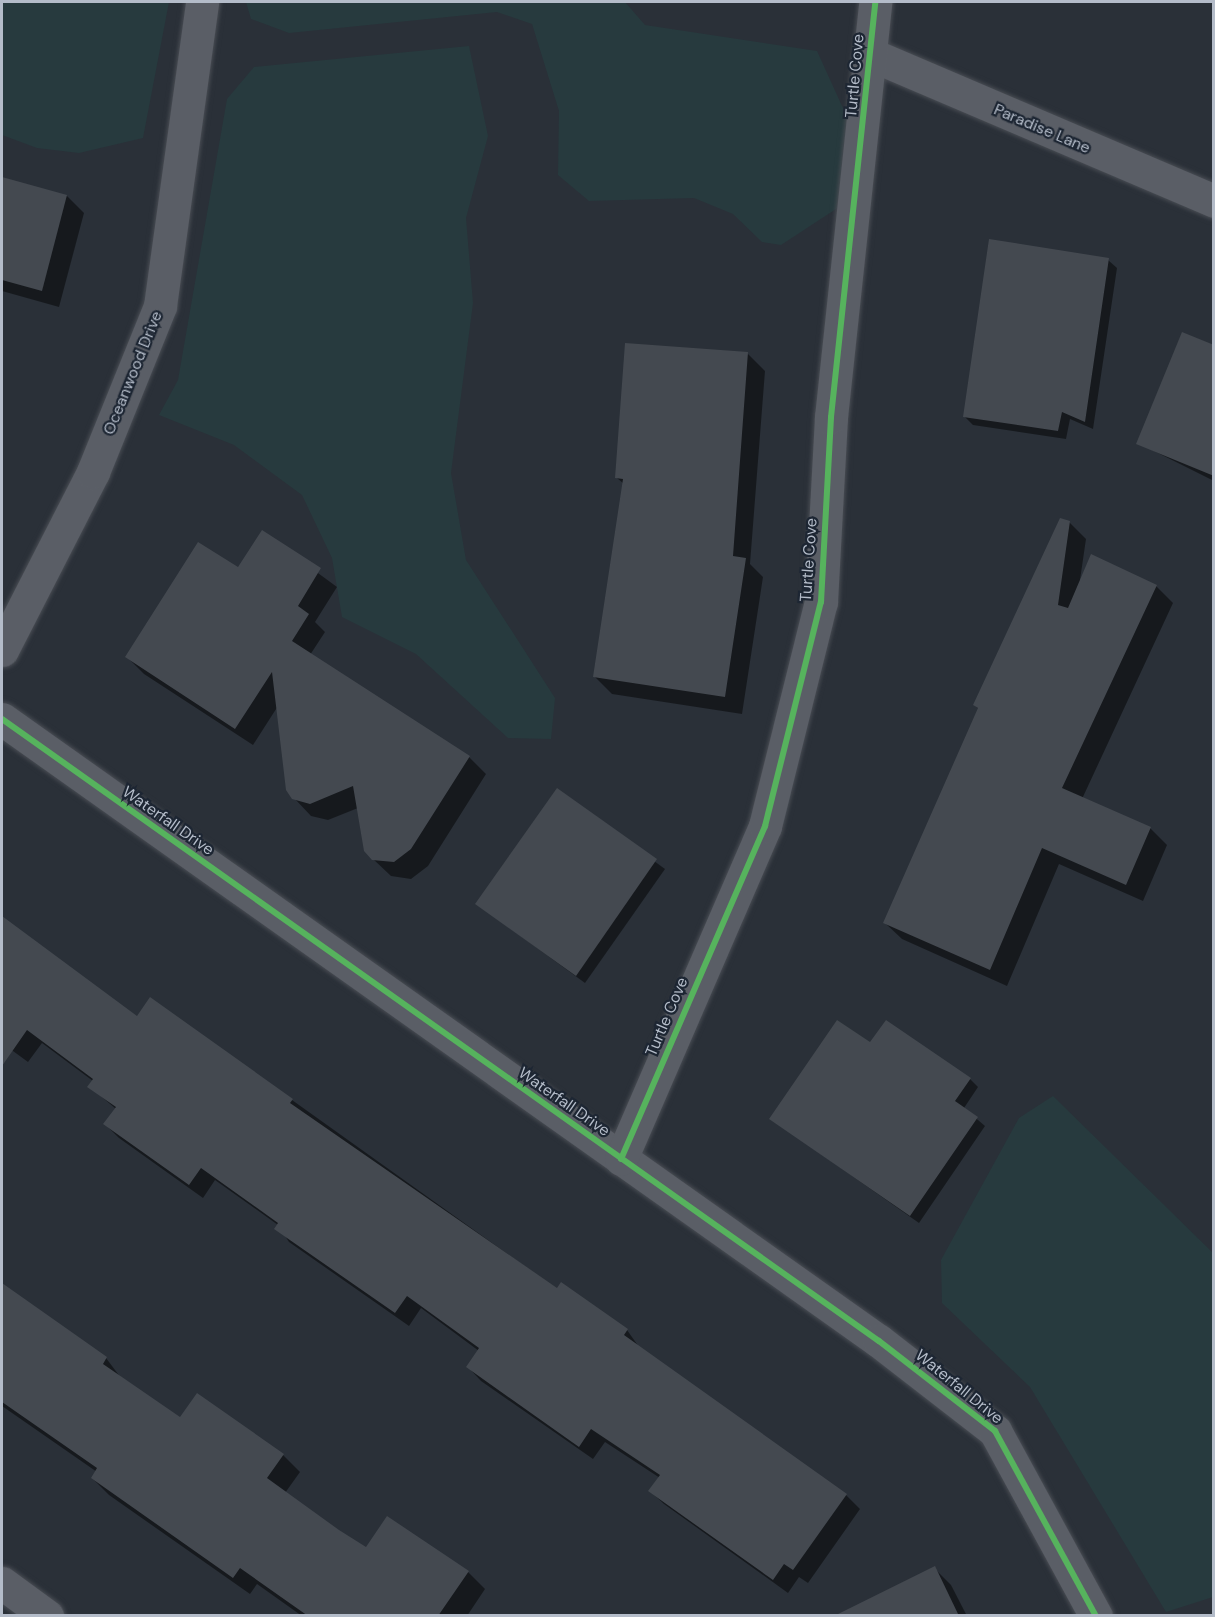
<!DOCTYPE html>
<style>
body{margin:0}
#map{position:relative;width:1215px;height:1617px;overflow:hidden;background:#2a3038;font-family:"DM Sans",sans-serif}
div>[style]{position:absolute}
.green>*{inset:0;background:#273a3e}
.shadow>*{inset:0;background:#0007}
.building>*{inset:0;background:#444950}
.roads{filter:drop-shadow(0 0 2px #484c53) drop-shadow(0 0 2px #484c53)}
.street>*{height:33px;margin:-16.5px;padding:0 16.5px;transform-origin:16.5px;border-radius:16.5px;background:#5a5e66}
.cycleway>*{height:6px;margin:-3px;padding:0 3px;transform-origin:3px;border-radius:3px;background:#56b35d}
span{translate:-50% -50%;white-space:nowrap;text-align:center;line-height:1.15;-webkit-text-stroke:4.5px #1d2633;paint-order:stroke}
.street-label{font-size:16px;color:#b4bcc9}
.frame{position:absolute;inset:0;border:3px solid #b4bcc9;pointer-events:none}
</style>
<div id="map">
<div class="green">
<i style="clip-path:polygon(2px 2px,169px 2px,143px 138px,79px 153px,37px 148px,2px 135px)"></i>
<i style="clip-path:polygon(246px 2px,625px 2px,645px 25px,817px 51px,857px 139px,839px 207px,781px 245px,762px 242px,733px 214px,694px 198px,589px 201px,558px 175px,559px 111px,532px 24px,497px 12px,289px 33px,251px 19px)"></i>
<i style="clip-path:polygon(469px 46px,488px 136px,466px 218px,473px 303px,451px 473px,466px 560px,555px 698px,551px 739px,508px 738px,416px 654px,342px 617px,332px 558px,302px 495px,234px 445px,159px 415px,178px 380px,227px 99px,254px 67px)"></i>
<i style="clip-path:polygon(1053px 1096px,1213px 1253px,1213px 1597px,1166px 1612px,1030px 1387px,942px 1303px,941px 1260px,1019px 1118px)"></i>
</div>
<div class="shadow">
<i style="clip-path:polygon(2px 179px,67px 196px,84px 213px,59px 307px,2px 291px)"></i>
<i style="clip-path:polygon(1108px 260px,1117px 268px,1093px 429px,1070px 419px,1066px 439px,973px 425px,964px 416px)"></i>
<i style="clip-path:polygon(1214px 346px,1214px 481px,1138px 443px)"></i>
<i style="clip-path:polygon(748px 354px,765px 371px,750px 564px,763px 577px,742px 714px,612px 694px,595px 677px,624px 484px,617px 478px)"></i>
<i style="clip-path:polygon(1069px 522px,1086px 539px,1080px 580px,1156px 586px,1173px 603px,1082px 799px,1150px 828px,1167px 845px,1143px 901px,1059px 864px,1007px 986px,902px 939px,885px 923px,979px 709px,974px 705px)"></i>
<i style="clip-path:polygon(262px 532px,337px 587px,315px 622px,325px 632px,310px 655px,469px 757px,486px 774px,428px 866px,411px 879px,391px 876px,373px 859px,358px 808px,328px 820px,311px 816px,294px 798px,278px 706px,253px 745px,144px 674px,127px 657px,238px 569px)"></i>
<i style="clip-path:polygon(557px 790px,665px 869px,585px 983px,477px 904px)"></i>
<i style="clip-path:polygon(2px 918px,137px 1019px,292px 1100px,558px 1290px,562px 1284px,627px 1330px,639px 1347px,846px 1495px,860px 1509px,808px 1583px,799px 1577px,788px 1593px,664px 1504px,650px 1491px,660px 1478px,605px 1442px,593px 1459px,481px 1381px,468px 1367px,479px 1351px,421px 1308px,409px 1326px,289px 1242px,278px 1225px,215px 1180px,203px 1198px,119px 1138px,105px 1124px,116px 1109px,89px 1086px,93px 1081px,42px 1043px,28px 1062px,2px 1043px)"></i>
<i style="clip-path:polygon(870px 1044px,970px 1079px,978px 1087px,964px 1108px,985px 1126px,919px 1223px,771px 1119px)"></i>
<i style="clip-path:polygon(2px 1285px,106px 1358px,121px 1378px,180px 1419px,283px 1455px,300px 1472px,285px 1493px,339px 1531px,367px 1549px,468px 1572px,485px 1589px,467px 1616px,302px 1616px,257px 1584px,250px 1594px,109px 1495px,92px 1478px,97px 1472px,2px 1406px)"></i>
<i style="clip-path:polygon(934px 1568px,951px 1585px,967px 1616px,868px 1616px)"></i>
</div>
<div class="building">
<i style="clip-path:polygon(2px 177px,67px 195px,42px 291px,2px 280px)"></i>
<i style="clip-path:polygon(989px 239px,1109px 258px,1085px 422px,1062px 412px,1058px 431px,963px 417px)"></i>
<i style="clip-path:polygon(1182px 332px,1214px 345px,1214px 476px,1136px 444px)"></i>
<i style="clip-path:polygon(625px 343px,748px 352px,733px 556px,746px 558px,725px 697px,593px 677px,623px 479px,615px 478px)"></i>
<i style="clip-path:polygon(1060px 518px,1070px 521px,1058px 605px,1068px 608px,1091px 554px,1157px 585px,1062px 788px,1151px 827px,1126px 885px,1042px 848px,990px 970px,883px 923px,978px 708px,973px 705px)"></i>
<i style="clip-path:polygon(262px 530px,321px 568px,298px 606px,309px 614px,292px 641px,470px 756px,411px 849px,394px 862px,372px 860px,364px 851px,353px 786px,310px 804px,292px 799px,286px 790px,272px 672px,235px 729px,125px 657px,198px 542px,238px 567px)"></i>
<i style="clip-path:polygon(557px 788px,657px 859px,576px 976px,475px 904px)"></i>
<i style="clip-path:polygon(2px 916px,137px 1016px,150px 997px,293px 1099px,290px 1103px,557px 1288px,561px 1282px,628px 1329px,624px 1335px,847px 1494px,793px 1570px,784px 1564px,773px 1580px,648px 1491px,660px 1475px,591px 1429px,579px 1447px,466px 1367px,479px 1348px,407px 1296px,395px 1313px,274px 1229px,278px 1223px,201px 1168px,189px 1185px,103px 1124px,116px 1107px,87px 1087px,93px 1079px,27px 1030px,2px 1066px)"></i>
<i style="clip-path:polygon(837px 1020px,870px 1042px,886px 1020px,971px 1078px,955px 1101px,978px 1117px,910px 1216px,769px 1119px)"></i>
<i style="clip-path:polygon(2px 1283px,107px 1357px,103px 1364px,180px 1417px,197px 1393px,284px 1454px,267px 1478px,339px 1530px,366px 1547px,387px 1516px,469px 1571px,438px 1616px,308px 1616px,240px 1568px,233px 1578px,91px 1478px,97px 1468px,2px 1402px)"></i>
<i style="clip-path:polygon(935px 1566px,959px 1616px,834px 1616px)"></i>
</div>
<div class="roads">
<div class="street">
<i style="left:872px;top:55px;width:372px;rotate:23.1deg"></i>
<i style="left:2px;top:650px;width:200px;rotate:-62.9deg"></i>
<i style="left:93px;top:472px;width:179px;rotate:-68deg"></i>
<i style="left:160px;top:306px;width:307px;rotate:-82.1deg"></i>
<i style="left:2px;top:719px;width:1075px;rotate:35.35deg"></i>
<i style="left:879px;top:1341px;width:147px;rotate:37.8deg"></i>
<i style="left:995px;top:1431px;width:211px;rotate:61.4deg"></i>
<i style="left:621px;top:1159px;width:363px;rotate:-66.6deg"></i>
<i style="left:765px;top:826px;width:231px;rotate:-76deg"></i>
<i style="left:821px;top:602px;width:185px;rotate:-86.9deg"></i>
<i style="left:831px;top:417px;width:417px;rotate:-83.9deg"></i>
<i style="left:2px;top:1583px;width:56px;rotate:36.3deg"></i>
</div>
</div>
<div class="cycleway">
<i style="left:2px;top:719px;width:1075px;rotate:35.35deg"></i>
<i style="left:879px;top:1341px;width:147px;rotate:37.8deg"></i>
<i style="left:995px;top:1431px;width:211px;rotate:61.4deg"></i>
<i style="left:621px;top:1159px;width:363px;rotate:-66.6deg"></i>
<i style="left:765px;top:826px;width:231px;rotate:-76deg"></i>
<i style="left:821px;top:602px;width:185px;rotate:-86.9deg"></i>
<i style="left:831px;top:417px;width:417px;rotate:-83.9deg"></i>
</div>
<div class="street-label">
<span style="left:855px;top:76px;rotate:-85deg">Turtle Cove</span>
<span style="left:1042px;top:129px;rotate:23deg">Paradise Lane</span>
<span style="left:133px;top:373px;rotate:-68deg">Oceanwood Drive</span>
<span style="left:809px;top:560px;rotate:-86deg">Turtle Cove</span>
<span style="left:168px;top:821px;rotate:35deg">Waterfall Drive</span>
<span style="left:667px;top:1017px;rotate:-67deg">Turtle Cove</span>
<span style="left:564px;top:1102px;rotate:35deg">Waterfall Drive</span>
<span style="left:959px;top:1387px;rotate:39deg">Waterfall Drive</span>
</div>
<div class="frame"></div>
</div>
